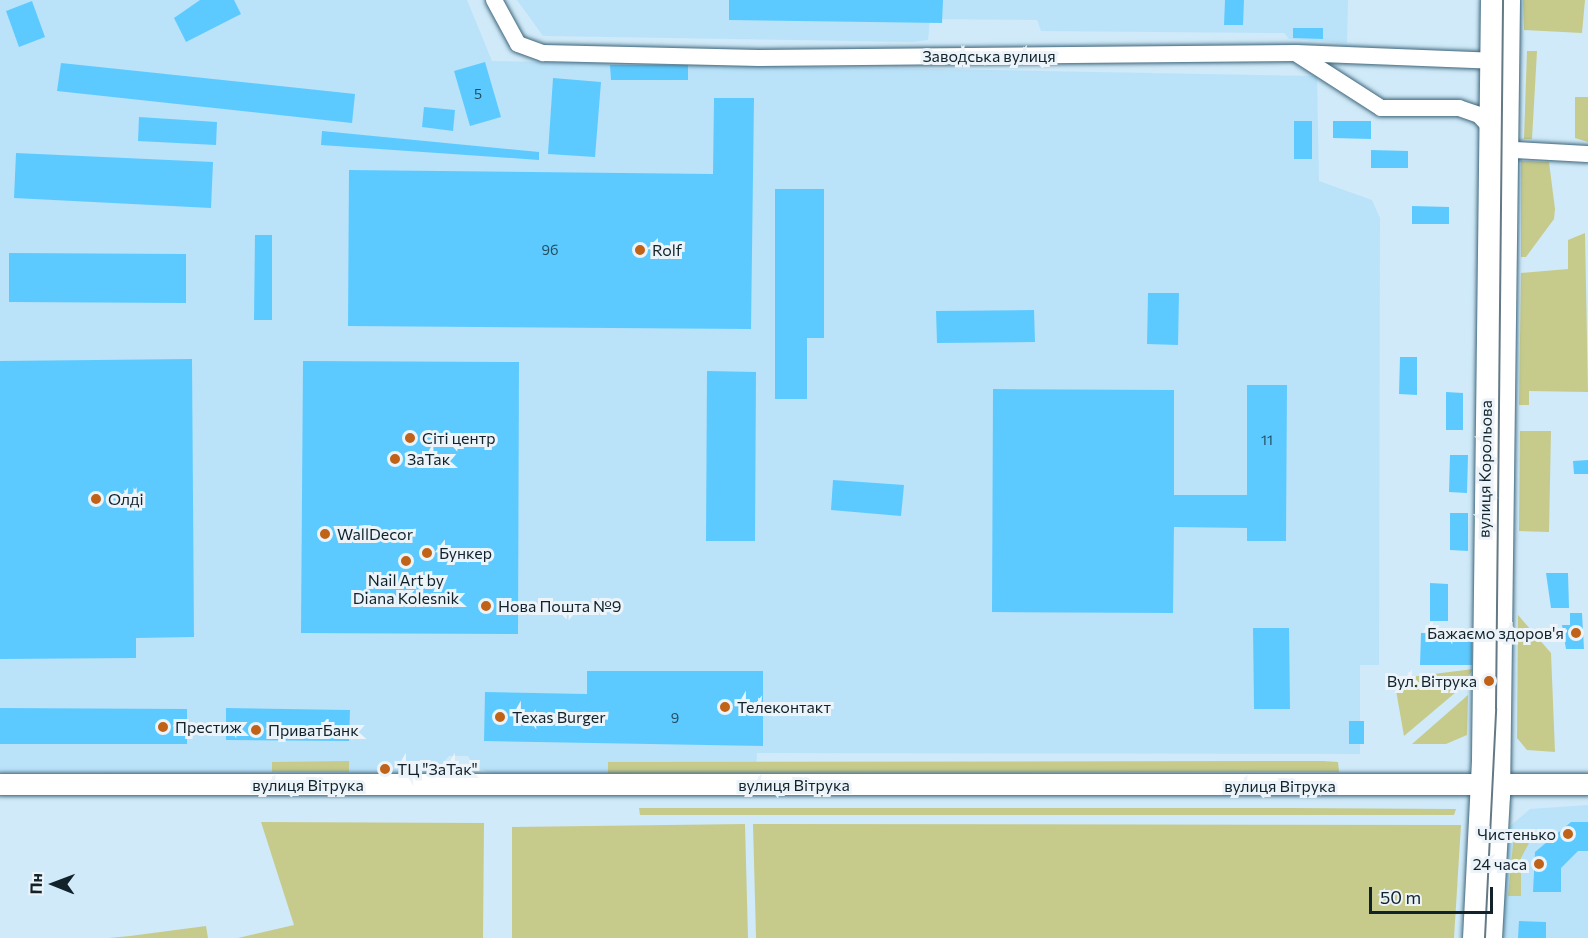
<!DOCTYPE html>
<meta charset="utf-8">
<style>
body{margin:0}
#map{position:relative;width:1588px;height:938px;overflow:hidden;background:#d0eaf9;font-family:Commissioner,sans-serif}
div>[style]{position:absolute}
.built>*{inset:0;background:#bae3fa}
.green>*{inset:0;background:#c6cb8c}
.building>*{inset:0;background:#5dcaff}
.roads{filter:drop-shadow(0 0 2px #3d657a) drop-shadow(0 0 2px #3d657a)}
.minor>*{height:16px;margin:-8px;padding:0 8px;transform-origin:8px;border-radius:8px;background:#fff}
.major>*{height:21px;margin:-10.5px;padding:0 10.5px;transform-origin:10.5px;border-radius:10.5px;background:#fff}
.tram>*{height:1.5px;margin:-0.75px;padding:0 0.75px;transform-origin:0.75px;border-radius:0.75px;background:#647985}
.dots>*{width:16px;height:16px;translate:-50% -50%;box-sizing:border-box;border:3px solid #ecf4f9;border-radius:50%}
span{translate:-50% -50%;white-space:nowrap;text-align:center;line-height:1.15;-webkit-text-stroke:6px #ecf4f9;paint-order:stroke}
.number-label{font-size:14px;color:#244c60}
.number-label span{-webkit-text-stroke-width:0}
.street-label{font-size:16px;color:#11222b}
.poi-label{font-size:16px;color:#11222b}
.left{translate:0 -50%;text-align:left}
.right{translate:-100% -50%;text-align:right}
.north{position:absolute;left:24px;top:854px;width:60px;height:60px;-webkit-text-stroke:4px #ecf4f9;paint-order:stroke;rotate:271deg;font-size:16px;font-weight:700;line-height:24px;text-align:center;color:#11222b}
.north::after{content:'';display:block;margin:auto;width:21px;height:27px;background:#11222b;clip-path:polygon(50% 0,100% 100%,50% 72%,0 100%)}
.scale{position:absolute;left:1369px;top:887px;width:124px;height:27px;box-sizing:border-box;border:3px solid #11222b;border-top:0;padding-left:8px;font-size:18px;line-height:21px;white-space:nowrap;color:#11222b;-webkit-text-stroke:4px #ecf4f9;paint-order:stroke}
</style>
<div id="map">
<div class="built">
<i style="clip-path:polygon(0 0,467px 0,492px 61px,1317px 76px,1319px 181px,1372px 200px,1380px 218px,1379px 665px,1360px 665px,1360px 754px,757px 753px,756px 773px,491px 773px,474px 767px,468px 756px,449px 756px,437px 770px,425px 773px,0 772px)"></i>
<i style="clip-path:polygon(517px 0,1348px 0,1347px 43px,1289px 39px,1284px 33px,1041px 31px,1037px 20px,930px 19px,928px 40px,912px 42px,543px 36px)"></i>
<i style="clip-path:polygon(1588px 805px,1588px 938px,1499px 938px,1509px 827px,1530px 809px)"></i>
</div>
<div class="green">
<i style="clip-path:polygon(1523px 0,1585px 0,1582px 33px,1524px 30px)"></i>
<i style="clip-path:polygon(1527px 51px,1537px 51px,1532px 139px,1524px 139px)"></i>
<i style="clip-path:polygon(1575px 97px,1588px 97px,1588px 142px,1575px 138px)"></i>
<i style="clip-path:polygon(1521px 161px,1549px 162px,1555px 209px,1554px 219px,1526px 257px,1521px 257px)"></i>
<i style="clip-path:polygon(1585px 233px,1588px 392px,1529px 391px,1529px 405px,1519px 405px,1521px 273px,1568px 269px,1568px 240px)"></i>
<i style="clip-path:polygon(1520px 431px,1551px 431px,1549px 532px,1519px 531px)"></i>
<i style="clip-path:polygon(1518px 615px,1551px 653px,1555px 752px,1527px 750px,1517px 738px)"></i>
<i style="clip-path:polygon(1473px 669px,1462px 687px,1404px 736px,1394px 679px)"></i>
<i style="clip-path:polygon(1468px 695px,1467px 735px,1446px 744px,1412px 744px)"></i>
<i style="clip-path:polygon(349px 761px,349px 772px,272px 772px,272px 762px)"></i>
<i style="clip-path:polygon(1323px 761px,1338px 762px,1339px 772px,608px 773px,608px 762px)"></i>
<i style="clip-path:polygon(639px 808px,1293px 808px,1456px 809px,1454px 815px,640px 815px)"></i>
<i style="clip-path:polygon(261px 822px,484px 823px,483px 938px,238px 938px,294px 925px)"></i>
<i style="clip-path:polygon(745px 824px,748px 938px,512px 938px,512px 827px)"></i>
<i style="clip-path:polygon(753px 824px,1461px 825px,1454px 938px,756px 938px)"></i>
<i style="clip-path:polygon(1514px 834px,1529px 843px,1521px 858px,1521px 896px,1508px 896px)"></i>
<i style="clip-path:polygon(206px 926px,208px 938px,109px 938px,130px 936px)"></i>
</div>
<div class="building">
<i style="clip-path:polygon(200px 0,234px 0,241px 14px,186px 42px,174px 18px)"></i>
<i style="clip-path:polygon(729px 0,943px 0,942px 23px,729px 20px)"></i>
<i style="clip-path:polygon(1225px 0,1244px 0,1243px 25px,1224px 25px)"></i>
<i style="clip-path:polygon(32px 1px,45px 37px,19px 47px,6px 11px)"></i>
<i style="clip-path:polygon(1293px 28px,1323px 28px,1323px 39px,1293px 38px)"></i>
<i style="clip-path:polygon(485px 62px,501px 117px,470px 126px,454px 71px)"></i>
<i style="clip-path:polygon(61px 63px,355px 94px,352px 123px,57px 91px)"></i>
<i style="clip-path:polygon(610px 65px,688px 65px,688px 80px,611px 80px)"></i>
<i style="clip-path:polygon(553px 78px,601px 82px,595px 157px,548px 154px)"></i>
<i style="clip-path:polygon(714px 98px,754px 98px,751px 329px,348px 326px,349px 170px,713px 174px)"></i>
<i style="clip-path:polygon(424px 107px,455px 110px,453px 131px,422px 127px)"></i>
<i style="clip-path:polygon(139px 117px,217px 122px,216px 145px,138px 141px)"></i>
<i style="clip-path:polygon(1294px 121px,1312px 121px,1312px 159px,1294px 159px)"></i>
<i style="clip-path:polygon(1333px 121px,1371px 121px,1371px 139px,1333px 138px)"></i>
<i style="clip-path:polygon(322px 131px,539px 152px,539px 160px,321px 145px)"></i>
<i style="clip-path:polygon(1371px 150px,1408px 151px,1408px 168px,1371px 168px)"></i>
<i style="clip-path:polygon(16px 153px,213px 162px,211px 208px,14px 198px)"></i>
<i style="clip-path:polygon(775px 189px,824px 189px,824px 338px,807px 338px,807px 399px,775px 399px)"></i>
<i style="clip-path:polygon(1412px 206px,1449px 207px,1449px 224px,1412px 224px)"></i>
<i style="clip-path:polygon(255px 235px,272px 235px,272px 320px,254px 320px)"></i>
<i style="clip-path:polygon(9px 253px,186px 254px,186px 303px,9px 302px)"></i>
<i style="clip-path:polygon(1148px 293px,1179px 293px,1178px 345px,1147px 344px)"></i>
<i style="clip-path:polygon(1034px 310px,1035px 342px,937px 343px,936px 311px)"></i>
<i style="clip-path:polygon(1400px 357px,1417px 357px,1417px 395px,1399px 394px)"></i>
<i style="clip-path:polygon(192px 359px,194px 637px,136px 638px,136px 658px,0 659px,0 361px)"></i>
<i style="clip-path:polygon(303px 361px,519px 362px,518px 634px,301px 633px)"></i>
<i style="clip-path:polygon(707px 371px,756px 372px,755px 541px,706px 541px)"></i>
<i style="clip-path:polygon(1247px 385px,1287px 385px,1286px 541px,1247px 541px,1247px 528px,1174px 527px,1173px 613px,992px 612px,993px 389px,1174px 390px,1174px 495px,1247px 495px)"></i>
<i style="clip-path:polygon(1446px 392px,1463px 393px,1463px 430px,1446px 430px)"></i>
<i style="clip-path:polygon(1450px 455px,1468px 455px,1467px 493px,1449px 492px)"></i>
<i style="clip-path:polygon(1588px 460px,1588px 474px,1574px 474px,1573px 461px)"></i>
<i style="clip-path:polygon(833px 480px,904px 485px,901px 516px,831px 510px)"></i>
<i style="clip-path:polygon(1450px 513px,1468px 513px,1468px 551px,1450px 550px)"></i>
<i style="clip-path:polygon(1546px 573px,1568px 573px,1569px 608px,1551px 608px)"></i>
<i style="clip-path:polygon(1430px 583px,1448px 584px,1448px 621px,1430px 621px)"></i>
<i style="clip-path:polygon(1570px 613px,1582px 613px,1584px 649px,1566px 649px,1562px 625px,1570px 625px)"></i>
<i style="clip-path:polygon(1253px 628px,1289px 628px,1290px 709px,1254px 709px)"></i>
<i style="clip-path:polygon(1421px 633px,1472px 634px,1472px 665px,1420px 665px)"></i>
<i style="clip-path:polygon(587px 671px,763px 671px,763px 746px,484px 741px,485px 692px,587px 694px)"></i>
<i style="clip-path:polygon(0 708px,187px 709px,187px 744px,0 744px)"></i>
<i style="clip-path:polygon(226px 708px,350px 710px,349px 741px,226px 740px)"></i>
<i style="clip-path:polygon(1349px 721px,1364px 721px,1364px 744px,1349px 744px)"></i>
<i style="clip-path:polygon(1571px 822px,1588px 822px,1588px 851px,1578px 851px,1561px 868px,1561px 892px,1533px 892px,1535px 852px)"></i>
<i style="clip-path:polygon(1519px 921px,1546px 922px,1546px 938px,1518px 938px)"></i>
</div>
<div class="roads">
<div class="minor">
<i style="left:494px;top:0;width:50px;rotate:61.4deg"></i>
<i style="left:518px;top:44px;width:27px;rotate:20deg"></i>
<i style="left:543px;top:53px;width:216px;rotate:1.3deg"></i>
<i style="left:759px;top:58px;width:537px;rotate:-0.53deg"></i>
<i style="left:1296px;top:53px;width:196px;rotate:2.3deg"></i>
<i style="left:1297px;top:54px;width:100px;rotate:32.7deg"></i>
<i style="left:1381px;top:108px;width:78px"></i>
<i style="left:1459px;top:108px;width:21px;rotate:19deg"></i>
<i style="left:1479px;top:115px;width:16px;rotate:47deg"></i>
<i style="left:1496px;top:149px;width:92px;rotate:3.1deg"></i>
</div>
<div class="major">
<i style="left:0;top:784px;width:1588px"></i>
<i style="left:1473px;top:938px;width:180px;rotate:-87.1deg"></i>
<i style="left:1482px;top:758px;width:758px;rotate:-89.32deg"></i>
<i style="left:1491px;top:938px;width:142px;rotate:-86.8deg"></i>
<i style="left:1499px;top:796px;width:796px;rotate:-89.28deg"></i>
</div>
</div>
<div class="tram">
<i style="left:1485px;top:938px;width:229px;rotate:-87.2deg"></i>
<i style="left:1496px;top:709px;width:709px;rotate:-89.43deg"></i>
</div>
<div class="dots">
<i style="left:640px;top:250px;background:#c06218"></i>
<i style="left:410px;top:438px;background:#c06218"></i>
<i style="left:395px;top:459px;background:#c06218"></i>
<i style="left:96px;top:499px;background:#c06218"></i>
<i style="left:325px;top:534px;background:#c06218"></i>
<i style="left:427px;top:553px;background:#c06218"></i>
<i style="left:406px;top:561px;background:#c06218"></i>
<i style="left:486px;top:606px;background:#c06218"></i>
<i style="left:1576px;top:633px;background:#c06218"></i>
<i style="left:1489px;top:681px;background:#c06218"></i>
<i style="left:725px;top:707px;background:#c06218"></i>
<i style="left:500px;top:717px;background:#c06218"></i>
<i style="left:163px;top:727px;background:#c06218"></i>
<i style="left:256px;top:730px;background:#c06218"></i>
<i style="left:385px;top:769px;background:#c06218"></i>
<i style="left:1568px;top:834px;background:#c06218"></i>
<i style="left:1539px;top:864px;background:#c06218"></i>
</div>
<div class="number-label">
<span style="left:478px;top:94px">5</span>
<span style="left:550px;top:250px">9б</span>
<span style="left:1267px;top:440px">11</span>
<span style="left:675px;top:718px">9</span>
</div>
<div class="street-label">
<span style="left:989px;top:56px">Заводська вулиця</span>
<span style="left:1485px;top:469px;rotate:-89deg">вулиця Корольова</span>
<span style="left:308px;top:785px">вулиця Вітрука</span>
<span style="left:794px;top:785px">вулиця Вітрука</span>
<span style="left:1280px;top:786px">вулиця Вітрука</span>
</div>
<div class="poi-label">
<span class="left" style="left:652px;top:250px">Rolf</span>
<span class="left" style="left:422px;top:438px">Сіті центр</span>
<span class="left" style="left:407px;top:459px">ЗаТак</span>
<span class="left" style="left:108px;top:499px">Олді</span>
<span class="left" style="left:337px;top:534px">WallDecor</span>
<span class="left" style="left:439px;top:553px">Бункер</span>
<span style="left:406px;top:589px">Nail Art by<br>Diana Kolesnik</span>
<span class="left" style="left:498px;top:606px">Нова Пошта №9</span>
<span class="right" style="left:1564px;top:633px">Бажаємо здоров'я</span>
<span class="right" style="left:1477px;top:681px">Вул. Вітрука</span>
<span class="left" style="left:737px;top:707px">Телеконтакт</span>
<span class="left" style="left:512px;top:717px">Texas Burger</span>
<span class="left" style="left:175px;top:727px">Престиж</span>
<span class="left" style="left:268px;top:730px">ПриватБанк</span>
<span class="left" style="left:397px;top:769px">ТЦ "ЗаТак"</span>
<span class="right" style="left:1556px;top:834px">Чистенько</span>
<span class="right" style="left:1527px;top:864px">24 часа</span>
</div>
<div class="north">Пн</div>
<div class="scale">50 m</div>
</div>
